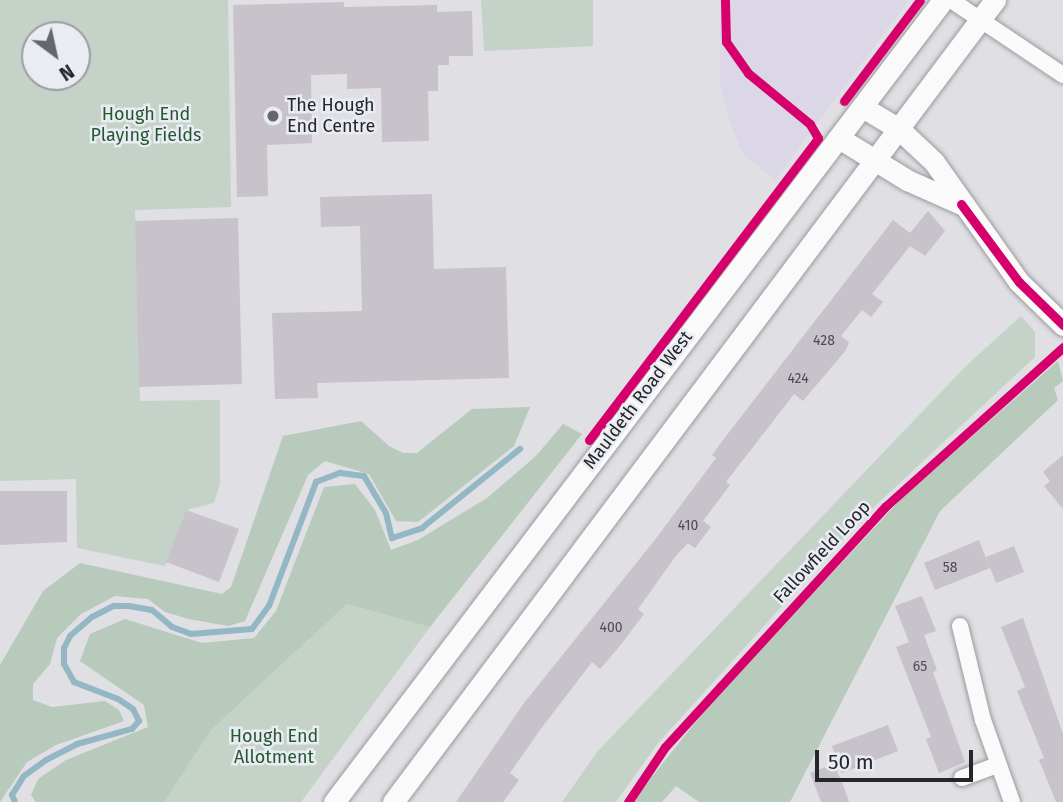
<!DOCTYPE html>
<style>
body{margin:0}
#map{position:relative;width:1063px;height:802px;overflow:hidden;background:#dfdfe4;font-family:"Fira Sans",sans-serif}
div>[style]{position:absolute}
.education>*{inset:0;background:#dbd7e6}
.green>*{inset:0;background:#c4d2c8}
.forest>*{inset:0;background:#b7cabb}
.stream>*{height:6px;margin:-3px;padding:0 3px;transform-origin:3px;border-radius:3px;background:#93b8c4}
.building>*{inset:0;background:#c8c2cb}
.roads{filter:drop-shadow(0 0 2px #9b9b9e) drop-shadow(0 0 2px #9b9b9e)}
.minor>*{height:16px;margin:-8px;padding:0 8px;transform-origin:8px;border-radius:8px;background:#fafafb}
.tertiary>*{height:21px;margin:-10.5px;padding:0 10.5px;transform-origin:10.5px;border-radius:10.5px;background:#fafafb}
.cycleway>*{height:9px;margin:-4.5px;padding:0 4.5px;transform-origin:4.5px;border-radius:4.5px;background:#d6006c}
.dots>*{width:19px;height:19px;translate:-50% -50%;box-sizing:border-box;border:4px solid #eaecf4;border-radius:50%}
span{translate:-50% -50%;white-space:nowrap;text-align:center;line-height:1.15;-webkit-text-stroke:5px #eaecf4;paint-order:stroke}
.number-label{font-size:14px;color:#4e4d52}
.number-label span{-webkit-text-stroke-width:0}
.poi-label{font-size:18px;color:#252629}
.left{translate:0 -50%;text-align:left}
.park-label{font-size:18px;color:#24582e}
.street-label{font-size:18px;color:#252629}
.north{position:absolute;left:21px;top:21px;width:70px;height:70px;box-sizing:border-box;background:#eaecf4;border:2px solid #9b9da3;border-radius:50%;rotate:147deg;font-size:19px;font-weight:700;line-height:28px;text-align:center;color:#252629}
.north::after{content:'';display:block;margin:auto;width:24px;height:32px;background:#66676a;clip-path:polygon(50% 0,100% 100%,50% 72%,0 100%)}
.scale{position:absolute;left:815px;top:750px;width:158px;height:32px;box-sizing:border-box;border:4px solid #252629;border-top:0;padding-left:9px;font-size:21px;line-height:24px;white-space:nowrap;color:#252629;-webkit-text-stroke:5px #eaecf4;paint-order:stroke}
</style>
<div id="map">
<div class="education">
<i style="clip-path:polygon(720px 0,909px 0,775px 180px,742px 153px,729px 118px,720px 84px)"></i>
</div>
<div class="green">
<i style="clip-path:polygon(evenodd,0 0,228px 0,231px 207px,135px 210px,140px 401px,220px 400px,220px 483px,214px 503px,186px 510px,165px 566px,77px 548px,76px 479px,0 481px,0 0,35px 35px,77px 35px,77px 77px,35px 77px,35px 35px)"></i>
<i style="clip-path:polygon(481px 0,593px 0,593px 46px,484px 51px)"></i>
<i style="clip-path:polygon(1021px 316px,1035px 332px,1035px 357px,861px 519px,658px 743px,616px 802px,562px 802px,597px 752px,966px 366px)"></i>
<i style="clip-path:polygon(347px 604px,430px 627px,301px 802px,164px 802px,212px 729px)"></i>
</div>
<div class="forest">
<i style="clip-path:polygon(1058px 361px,1063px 381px,1054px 388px,1058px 400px,940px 511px,790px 802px,699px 802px,676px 786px,662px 802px,632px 802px,710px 704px,904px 496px)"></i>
<i style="clip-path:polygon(530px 407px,514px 446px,418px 522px,396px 521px,369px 474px,325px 461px,308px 475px,245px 621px,228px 626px,189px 619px,165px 612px,148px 599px,115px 596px,81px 614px,57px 638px,50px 664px,33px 684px,33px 700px,52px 707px,105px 701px,119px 710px,124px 721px,56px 745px,27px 762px,0 802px,0 665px,43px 591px,80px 563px,222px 594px,231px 587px,283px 436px,361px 421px,389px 446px,403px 453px,417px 453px,472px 409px)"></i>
<i style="clip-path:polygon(563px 424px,582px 434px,430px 627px,347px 604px,212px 729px,164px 802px,36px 802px,31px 795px,38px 779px,66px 760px,148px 727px,144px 705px,80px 661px,90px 634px,125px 619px,202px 643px,254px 638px,276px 611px,324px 487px,355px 484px,375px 510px,391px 550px,418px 540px,487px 498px,536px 456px)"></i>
</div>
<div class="stream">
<i style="left:15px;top:802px;width:8px;rotate:-113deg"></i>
<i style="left:12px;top:795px;width:22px;rotate:-58deg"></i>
<i style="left:24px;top:776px;width:27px;rotate:-36deg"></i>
<i style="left:46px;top:760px;width:35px;rotate:-27deg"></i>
<i style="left:77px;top:744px;width:57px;rotate:-15.3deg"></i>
<i style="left:132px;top:729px;width:11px;rotate:-49deg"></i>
<i style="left:139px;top:721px;width:13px;rotate:-117deg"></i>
<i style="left:133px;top:709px;width:18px;rotate:-146deg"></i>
<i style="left:118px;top:699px;width:47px;rotate:-158.9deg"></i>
<i style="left:74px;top:682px;width:21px;rotate:-119deg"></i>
<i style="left:64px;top:664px;width:16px;rotate:-90deg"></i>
<i style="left:64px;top:648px;width:13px;rotate:-63deg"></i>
<i style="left:70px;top:636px;width:29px;rotate:-41deg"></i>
<i style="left:92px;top:617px;width:25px;rotate:-27deg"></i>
<i style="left:114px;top:606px;width:15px"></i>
<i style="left:129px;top:606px;width:23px;rotate:10deg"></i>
<i style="left:152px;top:610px;width:26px;rotate:40deg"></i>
<i style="left:172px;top:627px;width:20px;rotate:20deg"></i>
<i style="left:191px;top:634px;width:61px;rotate:-4.7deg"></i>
<i style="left:252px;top:629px;width:29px;rotate:-54deg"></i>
<i style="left:269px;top:606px;width:133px;rotate:-69.2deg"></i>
<i style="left:316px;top:482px;width:26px;rotate:-21deg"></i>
<i style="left:340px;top:473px;width:24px;rotate:7deg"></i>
<i style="left:364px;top:476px;width:43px;rotate:59.3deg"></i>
<i style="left:386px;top:513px;width:26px;rotate:77deg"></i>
<i style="left:392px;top:538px;width:32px;rotate:-18deg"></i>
<i style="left:422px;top:528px;width:126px;rotate:-38.9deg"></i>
</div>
<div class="building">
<i style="clip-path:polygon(344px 2px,344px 7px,437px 5px,437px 12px,472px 11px,473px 56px,449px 56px,449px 65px,438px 65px,438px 91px,428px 91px,429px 141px,382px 142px,381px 88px,347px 89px,347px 74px,311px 75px,312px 143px,267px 145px,268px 196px,237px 197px,233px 5px)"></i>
<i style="clip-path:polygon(432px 194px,434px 269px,506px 267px,509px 378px,317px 383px,318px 398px,275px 399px,272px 313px,362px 311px,360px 226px,321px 227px,320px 197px)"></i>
<i style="clip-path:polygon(928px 211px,945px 231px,925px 256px,910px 246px,872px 294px,883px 302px,871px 317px,862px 310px,841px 336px,849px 342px,846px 350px,803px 401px,794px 394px,726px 482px,730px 485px,703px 521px,711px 527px,695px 548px,688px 543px,675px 557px,638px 609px,644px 614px,619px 647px,600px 669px,592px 662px,540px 730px,510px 773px,519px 780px,503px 802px,456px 802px,524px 703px,654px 541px,716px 458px,712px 455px,723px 440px,893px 220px,910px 233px)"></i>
<i style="clip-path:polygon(238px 218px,242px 384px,139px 387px,135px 221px)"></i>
<i style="clip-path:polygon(1063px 455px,1063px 509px,1044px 486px,1050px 481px,1043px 472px)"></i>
<i style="clip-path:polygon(0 491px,67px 491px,67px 542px,0 545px)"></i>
<i style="clip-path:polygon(186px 510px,239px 529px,219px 582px,166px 562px)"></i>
<i style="clip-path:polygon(979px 540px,990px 568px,935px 590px,924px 563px)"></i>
<i style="clip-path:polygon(1014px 546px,1024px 572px,996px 583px,986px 557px)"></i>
<i style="clip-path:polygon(922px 596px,936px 631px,924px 635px,937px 670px,933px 672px,965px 762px,939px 773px,926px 739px,931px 737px,896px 647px,909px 642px,895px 606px)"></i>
<i style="clip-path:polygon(1023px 618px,1063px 734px,1063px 802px,1056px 802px,1039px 760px,1044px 758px,1017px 691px,1025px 687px,1001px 627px)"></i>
<i style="clip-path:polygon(888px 725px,898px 751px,842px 773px,832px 746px)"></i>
<i style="clip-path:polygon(834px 764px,845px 790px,849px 802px,821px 802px,810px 773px)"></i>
</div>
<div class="roads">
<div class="minor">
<i style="left:951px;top:0;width:135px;rotate:33.8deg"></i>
<i style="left:960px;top:626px;width:97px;rotate:76.3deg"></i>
<i style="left:983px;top:720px;width:87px;rotate:70.5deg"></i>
<i style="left:962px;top:778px;width:37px;rotate:-20deg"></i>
</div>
<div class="tertiary">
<i style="left:864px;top:108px;width:41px;rotate:31deg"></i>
<i style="left:899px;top:129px;width:48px;rotate:43.3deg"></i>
<i style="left:934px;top:162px;width:147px;rotate:54.7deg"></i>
<i style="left:1019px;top:282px;width:62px;rotate:44.3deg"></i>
<i style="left:839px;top:138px;width:80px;rotate:31.7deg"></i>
<i style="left:907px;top:180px;width:59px;rotate:24deg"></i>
<i style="left:334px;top:802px;width:1007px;rotate:-52.79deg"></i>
<i style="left:393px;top:802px;width:1003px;rotate:-53.11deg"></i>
</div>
</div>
<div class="cycleway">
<i style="left:844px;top:101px;width:126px;rotate:-53deg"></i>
<i style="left:961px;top:204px;width:97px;rotate:53.4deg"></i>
<i style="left:1019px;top:282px;width:62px;rotate:44.3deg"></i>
<i style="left:589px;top:440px;width:379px;rotate:-52.8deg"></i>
<i style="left:818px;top:138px;width:16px;rotate:-120deg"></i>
<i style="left:810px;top:124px;width:80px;rotate:-140.6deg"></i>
<i style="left:748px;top:73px;width:38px;rotate:-125deg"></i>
<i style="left:726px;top:42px;width:42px;rotate:-91.4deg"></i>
<i style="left:628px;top:802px;width:66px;rotate:-56.1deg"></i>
<i style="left:665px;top:747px;width:327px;rotate:-47.5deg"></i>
<i style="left:886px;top:506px;width:238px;rotate:-41.9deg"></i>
</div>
<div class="dots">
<i style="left:273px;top:116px;background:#66676a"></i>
</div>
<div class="number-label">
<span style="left:824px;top:341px">428</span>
<span style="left:798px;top:379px">424</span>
<span style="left:688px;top:526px">410</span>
<span style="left:950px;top:568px">58</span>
<span style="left:611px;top:628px">400</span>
<span style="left:920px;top:667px">65</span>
</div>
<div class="poi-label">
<span class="left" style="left:287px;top:116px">The Hough<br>End Centre</span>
</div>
<div class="park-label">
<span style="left:146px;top:125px">Hough End<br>Playing Fields</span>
<span style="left:274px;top:747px">Hough End<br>Allotment</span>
</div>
<div class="street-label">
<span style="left:638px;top:400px;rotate:-53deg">Mauldeth Road West</span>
<span style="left:822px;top:552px;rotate:-47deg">Fallowfield Loop</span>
</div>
<div class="north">N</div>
<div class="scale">50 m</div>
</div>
